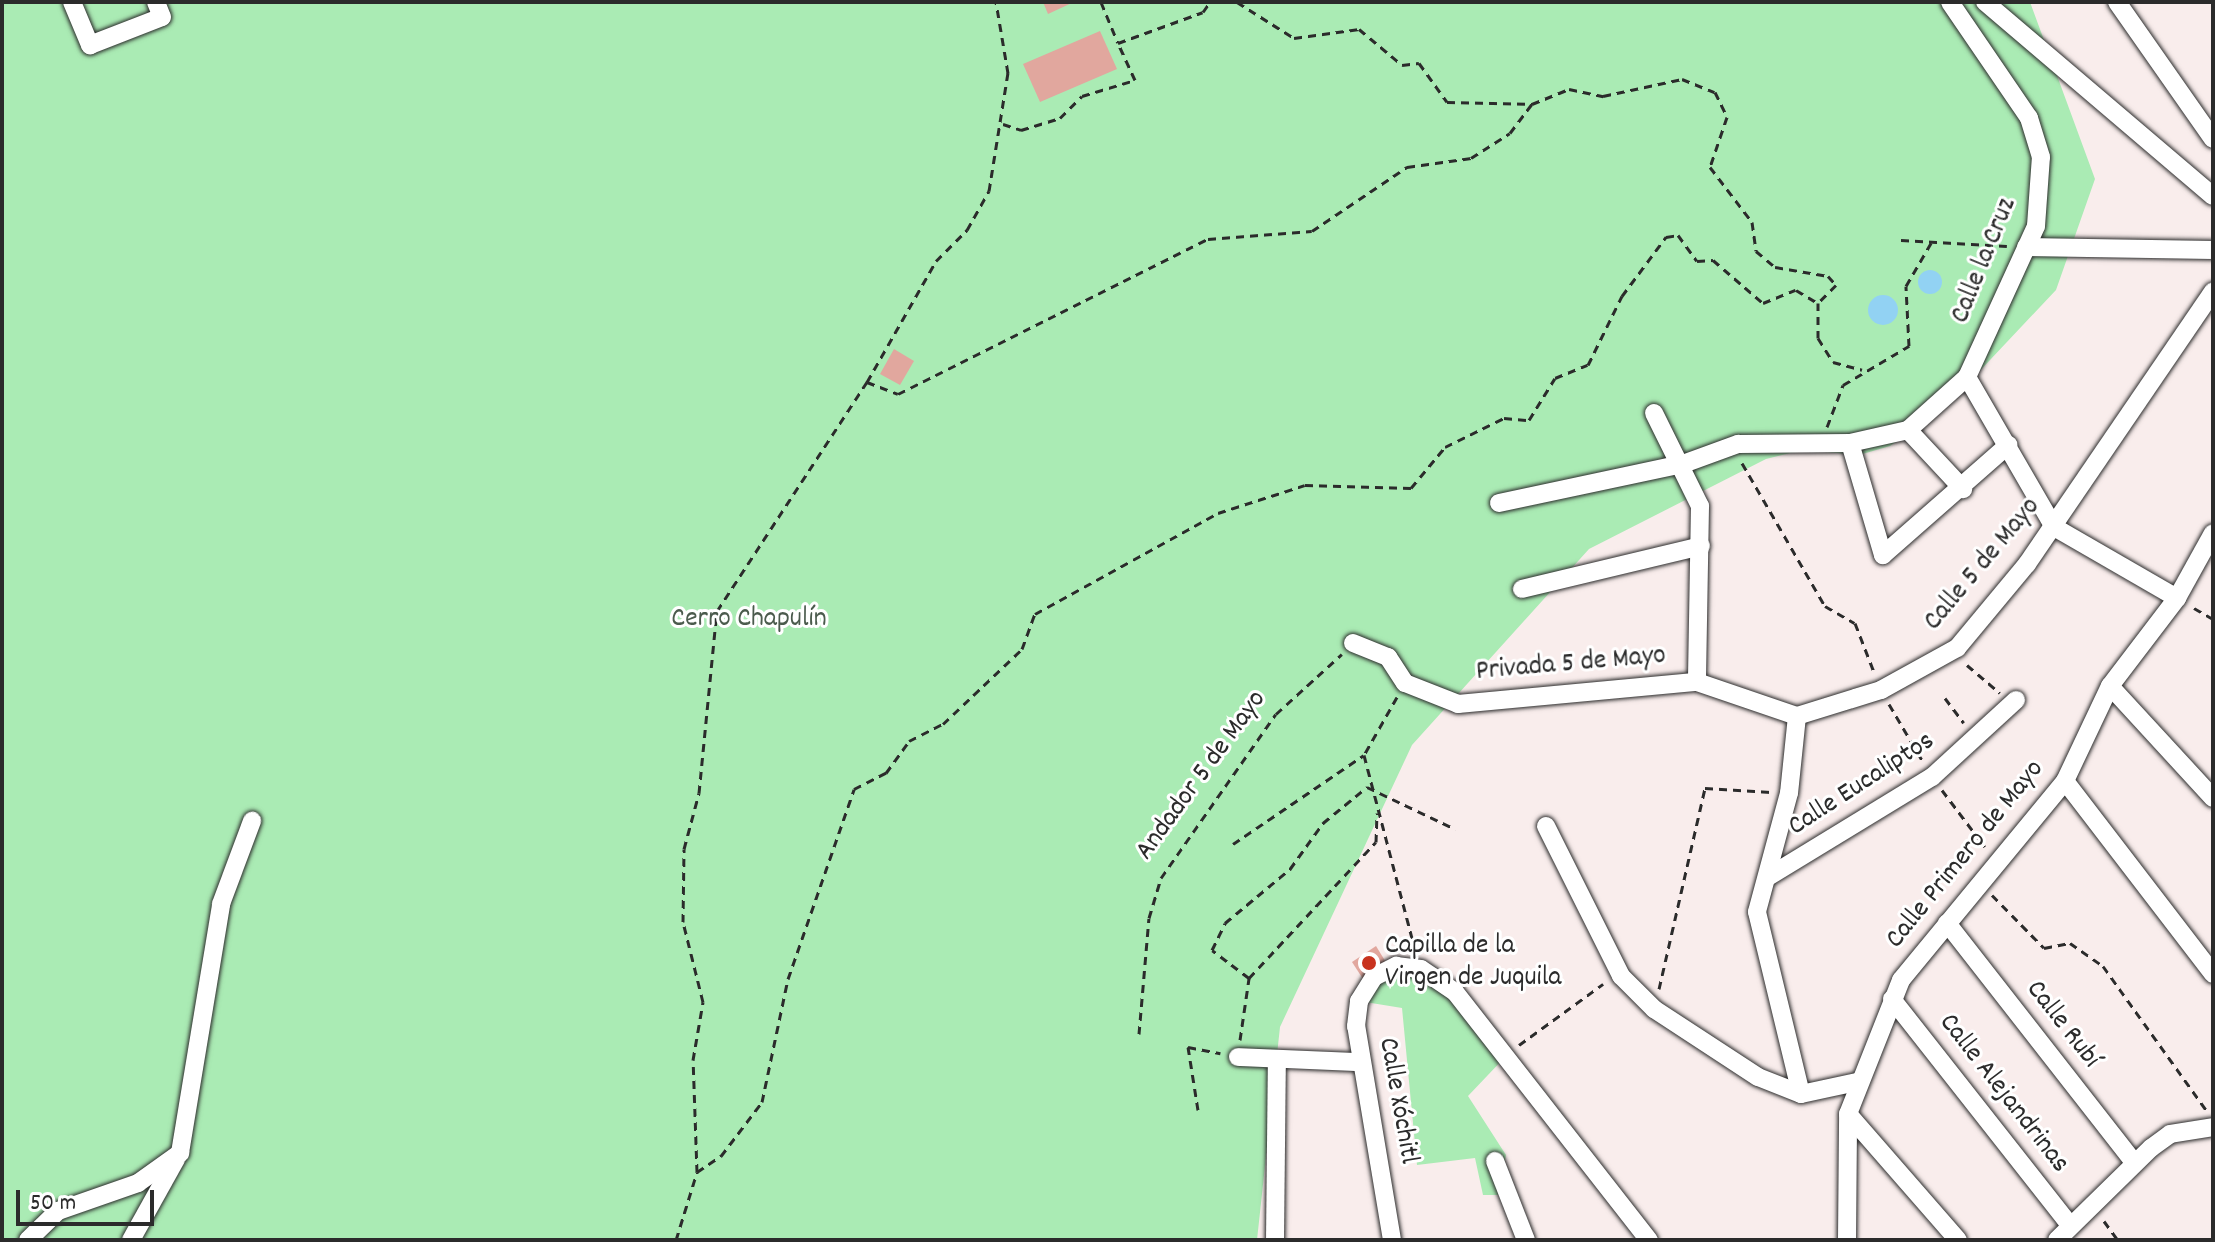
<!DOCTYPE html>
<meta charset="utf-8">
<style>
body{margin:0}
#map{position:relative;width:2215px;height:1242px;overflow:hidden;background:#f9edec;font-family:Dekko,sans-serif}
div>[style]{position:absolute}
.green>*{inset:0;background:#aaebb4}
.water>*{inset:0;background:#92d2f3}
.round{border-radius:50%}
.building>*{inset:0;background:#e1a79e}
.path>*{height:3px;margin-top:-1.5px;transform-origin:0;background:repeating-linear-gradient(90deg,#2b2b2b 0 8px,transparent 0 14px)}
.roads{filter:drop-shadow(0 0 2px #2b2b2b) drop-shadow(0 0 2px #2b2b2b)}
.minor>*{height:18px;margin:-9px;padding:0 9px;transform-origin:9px;border-radius:9px;background:#fff}
.dots>*{width:22px;height:22px;translate:-50% -50%;box-sizing:border-box;border:4px solid #fff;border-radius:50%}
span{translate:-50% -50%;white-space:nowrap;text-align:center;line-height:1.15;-webkit-text-stroke:6px #fff;paint-order:stroke}
.street-label{font-size:28px;color:#2b2b2b}
.park-label{font-size:28px;color:#4b5b4d}
.poi-label{font-size:28px;color:#2b2b2b}
.left{translate:0 -50%;text-align:left}
.frame{position:absolute;inset:0;border:4px solid #2b2b2b;pointer-events:none}
.scale{position:absolute;left:16px;top:1190px;width:138px;height:36px;box-sizing:border-box;border:4px solid #2b2b2b;border-top:0;padding-left:10px;font-size:24px;line-height:28px;white-space:nowrap;color:#2b2b2b;-webkit-text-stroke:6px #fff;paint-order:stroke}
</style>
<div id="map">
<div class="green">
<i style="clip-path:polygon(2px 2px,2030px 2px,2095px 179px,2056px 290px,1942px 411px,1890px 446px,1859px 455px,1803px 450px,1766px 459px,1589px 549px,1412px 745px,1280px 1027px,1257px 1240px,2px 1240px)"></i>
<i style="clip-path:polygon(1421px 969px,1507px 1055px,1468px 1096px,1506px 1155px,1498px 1195px,1483px 1195px,1475px 1158px,1417px 1165px,1402px 1008px,1359px 1001px,1374px 977px)"></i>
</div>
<div class="water">
<i class="round" style="left:1918px;top:270px;width:24px;height:24px"></i>
<i class="round" style="left:1868px;top:295px;width:30px;height:30px"></i>
</div>
<div class="building">
<i style="clip-path:polygon(1043px 2px,1074px 2px,1048px 14px)"></i>
<i style="clip-path:polygon(1100px 31px,1117px 69px,1040px 102px,1023px 64px)"></i>
<i style="clip-path:polygon(894px 349px,914px 361px,900px 385px,880px 374px)"></i>
<i style="clip-path:polygon(1376px 946px,1387px 964px,1363px 979px,1352px 962px)"></i>
</div>
<div class="path">
<i style="left:1101px;top:2px;width:44px;rotate:67.5deg"></i>
<i style="left:1118px;top:43px;width:90px;rotate:-20deg"></i>
<i style="left:1203px;top:12px;width:12px;rotate:-55deg"></i>
<i style="left:1237px;top:2px;width:67px;rotate:32.3deg"></i>
<i style="left:1294px;top:38px;width:66px;rotate:-7.9deg"></i>
<i style="left:1359px;top:29px;width:56px;rotate:39.9deg"></i>
<i style="left:1402px;top:65px;width:17px;rotate:-7deg"></i>
<i style="left:1419px;top:63px;width:48px;rotate:54.3deg"></i>
<i style="left:1447px;top:102px;width:85px;rotate:1.3deg"></i>
<i style="left:1003px;top:124px;width:19px;rotate:18deg"></i>
<i style="left:1021px;top:130px;width:41px;rotate:-17.1deg"></i>
<i style="left:1060px;top:118px;width:31px;rotate:-45deg"></i>
<i style="left:1082px;top:96px;width:55px;rotate:-16.8deg"></i>
<i style="left:1135px;top:80px;width:41px;rotate:-114.7deg"></i>
<i style="left:1901px;top:240px;width:106px;rotate:3.2deg"></i>
<i style="left:867px;top:382px;width:139px;rotate:-60.3deg"></i>
<i style="left:936px;top:261px;width:44px;rotate:-45deg"></i>
<i style="left:967px;top:230px;width:45px;rotate:-60.6deg"></i>
<i style="left:989px;top:191px;width:120px;rotate:-80.9deg"></i>
<i style="left:1008px;top:73px;width:72px;rotate:-99.6deg"></i>
<i style="left:1827px;top:427px;width:45px;rotate:-69.1deg"></i>
<i style="left:1843px;top:385px;width:77px;rotate:-30.6deg"></i>
<i style="left:1909px;top:346px;width:60px;rotate:-92.9deg"></i>
<i style="left:1906px;top:286px;width:50px;rotate:-59.8deg"></i>
<i style="left:1742px;top:463px;width:165px;rotate:59.9deg"></i>
<i style="left:1825px;top:606px;width:34px;rotate:30deg"></i>
<i style="left:1855px;top:623px;width:53px;rotate:68.8deg"></i>
<i style="left:2194px;top:608px;width:22px;rotate:30deg"></i>
<i style="left:1967px;top:665px;width:43px;rotate:40.3deg"></i>
<i style="left:1397px;top:697px;width:67px;rotate:119.6deg"></i>
<i style="left:1364px;top:755px;width:202px;rotate:75.3deg"></i>
<i style="left:1945px;top:698px;width:31px;rotate:53deg"></i>
<i style="left:1889px;top:704px;width:65px;rotate:59.5deg"></i>
<i style="left:1942px;top:790px;width:71px;rotate:53deg"></i>
<i style="left:1233px;top:844px;width:158px;rotate:-34.2deg"></i>
<i style="left:1992px;top:895px;width:74px;rotate:45.5deg"></i>
<i style="left:2044px;top:948px;width:26px;rotate:-11deg"></i>
<i style="left:2070px;top:943px;width:40px;rotate:34.9deg"></i>
<i style="left:2103px;top:966px;width:178px;rotate:54.4deg"></i>
<i style="left:1249px;top:978px;width:46px;rotate:-142.9deg"></i>
<i style="left:1212px;top:950px;width:30px;rotate:-64deg"></i>
<i style="left:1225px;top:923px;width:85px;rotate:-39.7deg"></i>
<i style="left:1290px;top:869px;width:57px;rotate:-54.3deg"></i>
<i style="left:1323px;top:823px;width:57px;rotate:-39.3deg"></i>
<i style="left:1367px;top:787px;width:98px;rotate:25.5deg"></i>
<i style="left:1659px;top:989px;width:206px;rotate:-77.1deg"></i>
<i style="left:1705px;top:788px;width:66px;rotate:3.5deg"></i>
<i style="left:1139px;top:1034px;width:116px;rotate:-85.1deg"></i>
<i style="left:1149px;top:918px;width:42px;rotate:-73.3deg"></i>
<i style="left:1161px;top:878px;width:200px;rotate:-55deg"></i>
<i style="left:1276px;top:714px;width:89px;rotate:-42.3deg"></i>
<i style="left:1240px;top:1040px;width:63px;rotate:-81.7deg"></i>
<i style="left:1249px;top:978px;width:186px;rotate:-47deg"></i>
<i style="left:1376px;top:842px;width:29px;rotate:-88deg"></i>
<i style="left:1519px;top:1045px;width:104px;rotate:-36deg"></i>
<i style="left:1198px;top:1110px;width:64px;rotate:-99deg"></i>
<i style="left:1188px;top:1047px;width:33px;rotate:11deg"></i>
<i style="left:697px;top:1172px;width:29px;rotate:-34deg"></i>
<i style="left:721px;top:1156px;width:68px;rotate:-52.8deg"></i>
<i style="left:762px;top:1102px;width:126px;rotate:-78.1deg"></i>
<i style="left:788px;top:979px;width:201px;rotate:-70.8deg"></i>
<i style="left:854px;top:789px;width:36px;rotate:-27deg"></i>
<i style="left:886px;top:773px;width:39px;rotate:-54deg"></i>
<i style="left:909px;top:741px;width:38px;rotate:-27deg"></i>
<i style="left:943px;top:724px;width:109px;rotate:-43.5deg"></i>
<i style="left:1022px;top:649px;width:37px;rotate:-70deg"></i>
<i style="left:1035px;top:614px;width:209px;rotate:-28.9deg"></i>
<i style="left:1218px;top:513px;width:91px;rotate:-17.8deg"></i>
<i style="left:1305px;top:485px;width:106px;rotate:1.6deg"></i>
<i style="left:1411px;top:488px;width:53px;rotate:-50.3deg"></i>
<i style="left:1445px;top:447px;width:66px;rotate:-26.2deg"></i>
<i style="left:1504px;top:418px;width:25px;rotate:5deg"></i>
<i style="left:1529px;top:420px;width:49px;rotate:-58.2deg"></i>
<i style="left:1555px;top:378px;width:35px;rotate:-22deg"></i>
<i style="left:1588px;top:365px;width:77px;rotate:-63.8deg"></i>
<i style="left:1622px;top:296px;width:74px;rotate:-53.3deg"></i>
<i style="left:1666px;top:237px;width:12px;rotate:-9deg"></i>
<i style="left:1678px;top:235px;width:32px;rotate:54deg"></i>
<i style="left:1697px;top:261px;width:16px;rotate:-4deg"></i>
<i style="left:1713px;top:260px;width:66px;rotate:40.7deg"></i>
<i style="left:1763px;top:303px;width:35px;rotate:-22deg"></i>
<i style="left:1796px;top:290px;width:26px;rotate:31deg"></i>
<i style="left:2104px;top:1221px;width:24px;rotate:54deg"></i>
<i style="left:676px;top:1240px;width:71px;rotate:-72.8deg"></i>
<i style="left:697px;top:1172px;width:112px;rotate:-92deg"></i>
<i style="left:693px;top:1060px;width:59px;rotate:-80.2deg"></i>
<i style="left:703px;top:1002px;width:82px;rotate:-104deg"></i>
<i style="left:683px;top:922px;width:73px;rotate:-89.2deg"></i>
<i style="left:684px;top:849px;width:58px;rotate:-75deg"></i>
<i style="left:699px;top:793px;width:183px;rotate:-84.4deg"></i>
<i style="left:717px;top:611px;width:274px;rotate:-56.8deg"></i>
<i style="left:867px;top:382px;width:33px;rotate:21deg"></i>
<i style="left:898px;top:394px;width:347px;rotate:-26.6deg"></i>
<i style="left:1208px;top:239px;width:104px;rotate:-4.4deg"></i>
<i style="left:1312px;top:231px;width:115px;rotate:-34deg"></i>
<i style="left:1407px;top:167px;width:65px;rotate:-8deg"></i>
<i style="left:1471px;top:158px;width:46px;rotate:-32.7deg"></i>
<i style="left:1510px;top:133px;width:36px;rotate:-53deg"></i>
<i style="left:1532px;top:104px;width:40px;rotate:-22deg"></i>
<i style="left:1569px;top:89px;width:35px;rotate:12deg"></i>
<i style="left:1603px;top:96px;width:81px;rotate:-12.1deg"></i>
<i style="left:1682px;top:79px;width:35px;rotate:22deg"></i>
<i style="left:1715px;top:92px;width:28px;rotate:64deg"></i>
<i style="left:1727px;top:117px;width:53px;rotate:108.8deg"></i>
<i style="left:1710px;top:167px;width:69px;rotate:52.6deg"></i>
<i style="left:1752px;top:222px;width:29px;rotate:82deg"></i>
<i style="left:1756px;top:251px;width:25px;rotate:40deg"></i>
<i style="left:1775px;top:267px;width:54px;rotate:9.6deg"></i>
<i style="left:1828px;top:276px;width:12px;rotate:48deg"></i>
<i style="left:1836px;top:285px;width:25px;rotate:135deg"></i>
<i style="left:1818px;top:303px;width:35px;rotate:90deg"></i>
<i style="left:1818px;top:338px;width:28px;rotate:58deg"></i>
<i style="left:1833px;top:362px;width:30px;rotate:15deg"></i>
</div>
<div class="roads">
<div class="minor">
<i style="left:72px;top:2px;width:47px;rotate:67.3deg"></i>
<i style="left:90px;top:45px;width:77px;rotate:-21.3deg"></i>
<i style="left:162px;top:17px;width:16px;rotate:-112deg"></i>
<i style="left:1985px;top:2px;width:299px;rotate:40.4deg"></i>
<i style="left:2117px;top:2px;width:167px;rotate:55deg"></i>
<i style="left:2026px;top:247px;width:187px;rotate:0.9deg"></i>
<i style="left:1967px;top:377px;width:173px;rotate:59.9deg"></i>
<i style="left:2054px;top:527px;width:142px;rotate:30deg"></i>
<i style="left:1654px;top:413px;width:104px;rotate:63.7deg"></i>
<i style="left:1700px;top:506px;width:176px;rotate:91deg"></i>
<i style="left:1908px;top:430px;width:81px;rotate:47deg"></i>
<i style="left:1850px;top:443px;width:117px;rotate:73.6deg"></i>
<i style="left:1883px;top:555px;width:167px;rotate:-41.3deg"></i>
<i style="left:1499px;top:503px;width:188px;rotate:-12deg"></i>
<i style="left:1683px;top:464px;width:59px;rotate:-20deg"></i>
<i style="left:1738px;top:444px;width:112px;rotate:-0.5deg"></i>
<i style="left:1850px;top:443px;width:59px;rotate:-12.6deg"></i>
<i style="left:1908px;top:430px;width:79px;rotate:-41.9deg"></i>
<i style="left:1967px;top:377px;width:166px;rotate:-65.4deg"></i>
<i style="left:2036px;top:226px;width:69px;rotate:-85.9deg"></i>
<i style="left:2041px;top:157px;width:41px;rotate:-107.1deg"></i>
<i style="left:2029px;top:118px;width:140px;rotate:-124.3deg"></i>
<i style="left:1522px;top:589px;width:184px;rotate:-13.5deg"></i>
<i style="left:1353px;top:643px;width:38px;rotate:22deg"></i>
<i style="left:1388px;top:657px;width:31px;rotate:57deg"></i>
<i style="left:1405px;top:683px;width:57px;rotate:21.6deg"></i>
<i style="left:1458px;top:704px;width:240px;rotate:-5.3deg"></i>
<i style="left:1697px;top:682px;width:106px;rotate:18.8deg"></i>
<i style="left:1797px;top:716px;width:88px;rotate:-17.2deg"></i>
<i style="left:1881px;top:690px;width:87px;rotate:-28.9deg"></i>
<i style="left:1957px;top:648px;width:109px;rotate:-50.2deg"></i>
<i style="left:2027px;top:564px;width:330px;rotate:-55.7deg"></i>
<i style="left:2110px;top:686px;width:152px;rotate:47.4deg"></i>
<i style="left:1797px;top:716px;width:77px;rotate:95.9deg"></i>
<i style="left:1789px;top:793px;width:123px;rotate:105.1deg"></i>
<i style="left:1757px;top:912px;width:187px;rotate:76.4deg"></i>
<i style="left:2065px;top:781px;width:243px;rotate:52.5deg"></i>
<i style="left:1546px;top:826px;width:168px;rotate:63.4deg"></i>
<i style="left:1621px;top:976px;width:47px;rotate:45deg"></i>
<i style="left:1654px;top:1009px;width:124px;rotate:33.2deg"></i>
<i style="left:1758px;top:1077px;width:46px;rotate:21.6deg"></i>
<i style="left:1801px;top:1094px;width:57px;rotate:-12.1deg"></i>
<i style="left:1768px;top:877px;width:192px;rotate:-31.4deg"></i>
<i style="left:1932px;top:777px;width:114px;rotate:-42.5deg"></i>
<i style="left:1947px;top:923px;width:303px;rotate:52deg"></i>
<i style="left:1892px;top:999px;width:286px;rotate:51.8deg"></i>
<i style="left:1238px;top:1057px;width:120px;rotate:2.4deg"></i>
<i style="left:1848px;top:1114px;width:167px;rotate:48.9deg"></i>
<i style="left:1495px;top:1161px;width:85px;rotate:68.6deg"></i>
<i style="left:28px;top:1240px;width:42px;rotate:-44deg"></i>
<i style="left:58px;top:1211px;width:85px;rotate:-19.3deg"></i>
<i style="left:138px;top:1183px;width:52px;rotate:-35.5deg"></i>
<i style="left:180px;top:1153px;width:252px;rotate:-80.6deg"></i>
<i style="left:221px;top:904px;width:89px;rotate:-69.5deg"></i>
<i style="left:131px;top:1240px;width:93px;rotate:-60.9deg"></i>
<i style="left:1275px;top:1240px;width:179px;rotate:-89.4deg"></i>
<i style="left:1392px;top:1240px;width:217px;rotate:-99.5deg"></i>
<i style="left:1356px;top:1026px;width:25px;rotate:-83deg"></i>
<i style="left:1359px;top:1001px;width:28px;rotate:-58deg"></i>
<i style="left:1374px;top:977px;width:25px;rotate:-27deg"></i>
<i style="left:1396px;top:966px;width:25px;rotate:7deg"></i>
<i style="left:1421px;top:969px;width:41px;rotate:34.1deg"></i>
<i style="left:1455px;top:992px;width:315px;rotate:52deg"></i>
<i style="left:1847px;top:1240px;width:126px;rotate:-89.5deg"></i>
<i style="left:1848px;top:1114px;width:144px;rotate:-68.4deg"></i>
<i style="left:1901px;top:980px;width:258px;rotate:-50.5deg"></i>
<i style="left:2065px;top:781px;width:105px;rotate:-64.7deg"></i>
<i style="left:2110px;top:686px;width:111px;rotate:-52.7deg"></i>
<i style="left:2177px;top:598px;width:74px;rotate:-61deg"></i>
<i style="left:2057px;top:1240px;width:132px;rotate:-44.4deg"></i>
<i style="left:2151px;top:1148px;width:24px;rotate:-36deg"></i>
<i style="left:2170px;top:1134px;width:44px;rotate:-9.2deg"></i>
</div>
</div>
<div class="dots">
<i style="left:1369px;top:963px;background:#c8321e"></i>
</div>
<div class="street-label">
<span style="left:1985px;top:261px;rotate:-68deg">Calle la Cruz</span>
<span style="left:1983px;top:565px;rotate:-50deg">Calle 5 de Mayo</span>
<span style="left:1571px;top:665px;rotate:-5deg">Privada 5 de Mayo</span>
<span style="left:1202px;top:776px;rotate:-54deg">Andador 5 de Mayo</span>
<span style="left:1862px;top:785px;rotate:-33deg">Calle Eucaliptos</span>
<span style="left:1966px;top:855px;rotate:-51deg">Calle Primero de Mayo</span>
<span style="left:2062px;top:1025px;rotate:52deg">Calle Rubí</span>
<span style="left:2003px;top:1094px;rotate:52deg">Calle Alejandrinas</span>
<span style="left:1397px;top:1101px;rotate:80deg">Calle Xóchitl</span>
</div>
<div class="park-label">
<span style="left:749px;top:620px">Cerro Chapulín</span>
</div>
<div class="poi-label">
<span class="left" style="left:1385px;top:963px">Capilla de la<br>Virgen de Juquila</span>
</div>
<div class="frame"></div>
<div class="scale">50 m</div>
</div>
